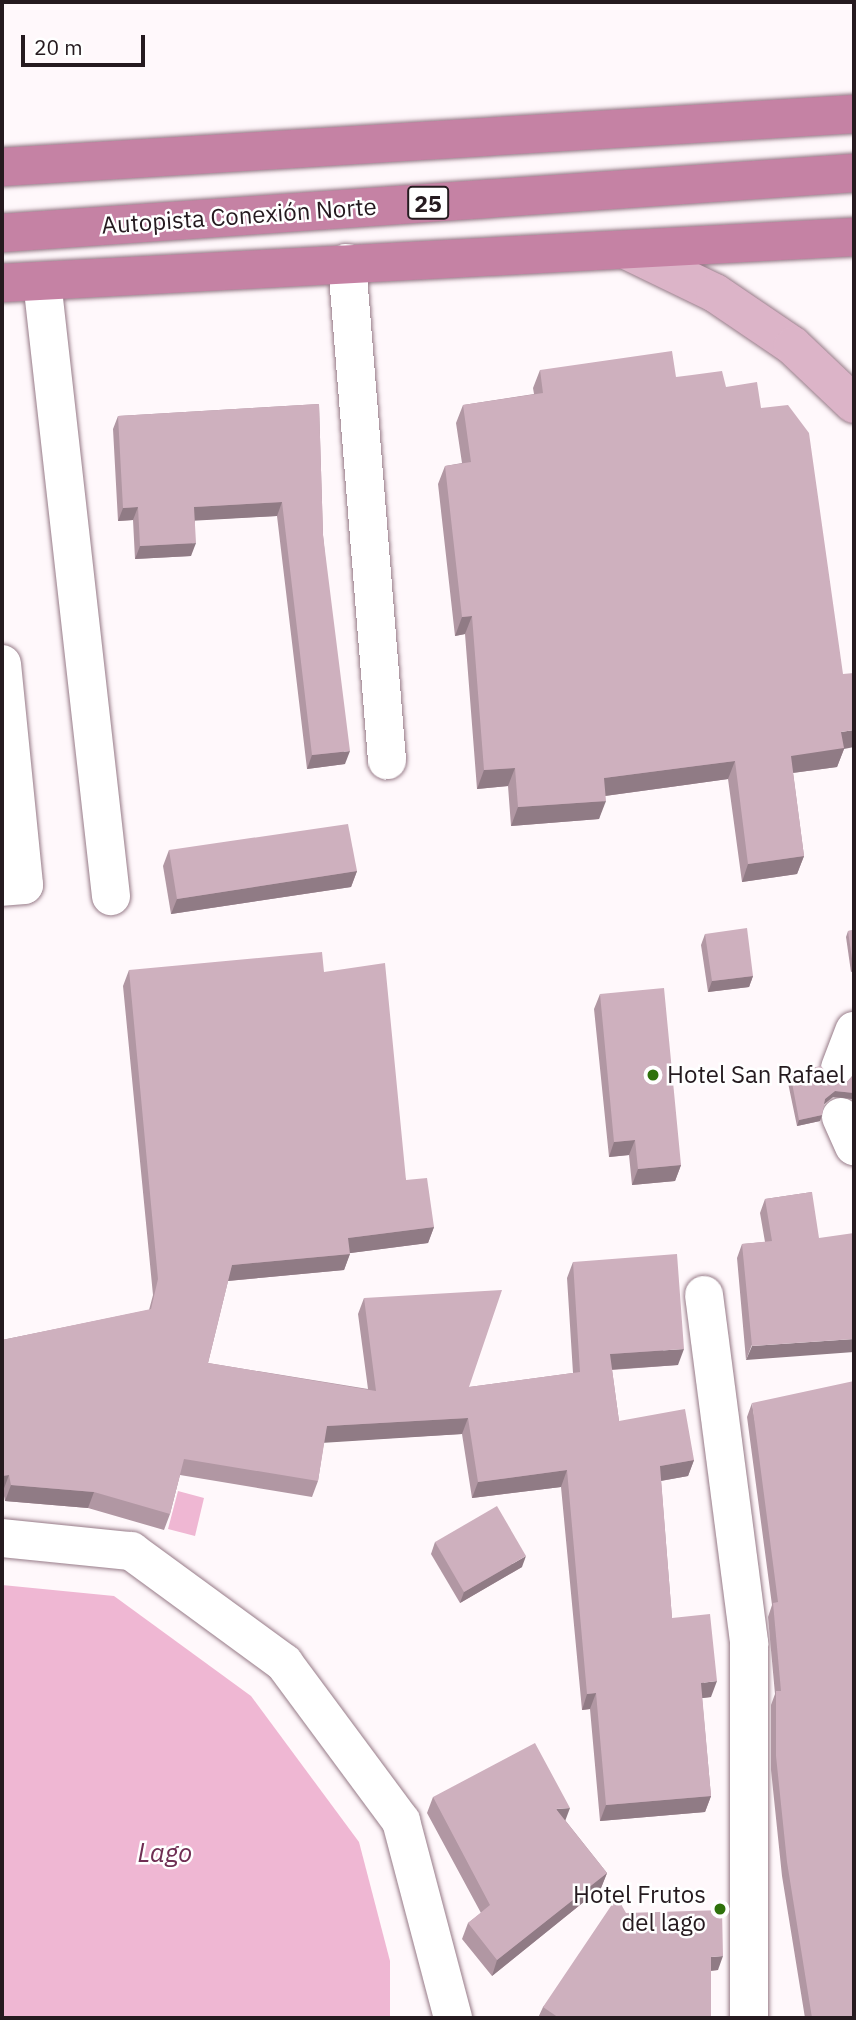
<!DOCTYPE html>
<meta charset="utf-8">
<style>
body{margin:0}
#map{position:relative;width:856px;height:2020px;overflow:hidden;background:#fff8fb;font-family:"IBM Plex Sans",sans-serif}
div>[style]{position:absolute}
.water>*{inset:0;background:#efb7d3}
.roads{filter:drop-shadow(0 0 2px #977b88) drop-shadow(0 0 2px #977b88)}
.minor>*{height:38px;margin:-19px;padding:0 19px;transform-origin:19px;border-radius:19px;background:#fff}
.major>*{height:38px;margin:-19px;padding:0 19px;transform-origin:19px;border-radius:19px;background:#dcb4c8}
.highway>*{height:38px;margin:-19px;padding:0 19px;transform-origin:19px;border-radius:19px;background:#c582a4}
.wall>*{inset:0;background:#b197a3}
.shaded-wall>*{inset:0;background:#907b85}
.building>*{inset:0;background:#ceb0be}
.dots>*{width:19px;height:19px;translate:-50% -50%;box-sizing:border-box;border:4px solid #fff;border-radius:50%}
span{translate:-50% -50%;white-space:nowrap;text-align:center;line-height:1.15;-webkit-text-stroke:5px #fff;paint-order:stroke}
.shield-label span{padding:2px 5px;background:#fff;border:2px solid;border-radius:5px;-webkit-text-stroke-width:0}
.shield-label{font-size:23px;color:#251a1f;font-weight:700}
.street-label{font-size:24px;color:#251a1f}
.poi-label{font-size:24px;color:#251a1f}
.left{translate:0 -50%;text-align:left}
.right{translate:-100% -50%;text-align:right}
.water-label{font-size:26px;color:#6f2e53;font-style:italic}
.frame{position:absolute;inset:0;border:4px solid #251a1f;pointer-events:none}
.scale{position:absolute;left:21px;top:35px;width:124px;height:32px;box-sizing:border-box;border:4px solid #251a1f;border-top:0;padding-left:9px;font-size:21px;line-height:24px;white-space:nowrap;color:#251a1f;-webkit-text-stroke:5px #fff;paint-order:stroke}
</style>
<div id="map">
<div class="water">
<i style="clip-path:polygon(178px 1491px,204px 1498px,195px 1536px,168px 1529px)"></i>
<i style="clip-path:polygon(2px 1585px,114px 1596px,251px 1696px,359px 1842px,390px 1961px,390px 2018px,2px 2018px)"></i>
</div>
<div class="roads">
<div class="minor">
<i style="left:347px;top:263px;width:499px;rotate:85.4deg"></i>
<i style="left:42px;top:281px;width:619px;rotate:83.6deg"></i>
<i style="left:2px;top:664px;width:222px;rotate:84.3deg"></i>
<i style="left:24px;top:885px;width:22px;rotate:175deg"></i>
<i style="left:840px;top:1068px;width:40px;rotate:-69deg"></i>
<i style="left:841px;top:1117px;width:32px;rotate:66deg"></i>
<i style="left:704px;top:1295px;width:351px;rotate:82.6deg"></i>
<i style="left:749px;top:1643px;width:375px;rotate:90deg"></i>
<i style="left:2px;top:1538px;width:130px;rotate:5.8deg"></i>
<i style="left:131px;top:1551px;width:190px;rotate:36.2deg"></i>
<i style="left:284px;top:1663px;width:197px;rotate:53.5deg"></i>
<i style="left:401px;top:1821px;width:204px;rotate:75.2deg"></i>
</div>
<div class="major">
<i style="left:630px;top:252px;width:94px;rotate:25.8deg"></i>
<i style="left:715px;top:293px;width:94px;rotate:34.2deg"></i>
<i style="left:793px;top:346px;width:84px;rotate:43.6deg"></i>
</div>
<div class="highway">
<i style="left:2px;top:167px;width:854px;rotate:-3.56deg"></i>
<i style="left:2px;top:233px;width:854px;rotate:-4.03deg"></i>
<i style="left:2px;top:283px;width:853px;rotate:-3.09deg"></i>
</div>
</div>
<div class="wall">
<i style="clip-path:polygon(540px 370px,676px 377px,726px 387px,761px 408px,844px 749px,837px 767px,793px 773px,804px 856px,797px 874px,742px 882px,728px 779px,605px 796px,599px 819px,511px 826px,508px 786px,477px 789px,465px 634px,455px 636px,438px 484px,445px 466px,462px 463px,456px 423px,463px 405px,534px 394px,533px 388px)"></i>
<i style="clip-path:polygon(319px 404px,323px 535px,345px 764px,307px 769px,277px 516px,195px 520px,191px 556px,135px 559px,133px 520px,118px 521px,113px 429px,118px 416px)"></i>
<i style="clip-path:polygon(169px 850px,357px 871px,351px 887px,171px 914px,163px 866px)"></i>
<i style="clip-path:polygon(854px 930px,854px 971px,851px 972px,846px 937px,848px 931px)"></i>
<i style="clip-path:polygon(705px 934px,753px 976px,749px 987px,708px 992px,701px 945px)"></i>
<i style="clip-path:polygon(129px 970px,324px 972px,406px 1180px,434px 1227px,428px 1243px,350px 1253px,344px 1270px,228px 1281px,208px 1363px,368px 1389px,358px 1314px,364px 1298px,469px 1387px,573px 1373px,567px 1278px,573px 1262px,678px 1365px,612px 1370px,619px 1421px,694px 1460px,688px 1476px,661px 1481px,672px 1618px,711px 1697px,702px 1698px,711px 1796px,705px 1812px,600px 1821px,590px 1709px,582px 1710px,561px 1487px,472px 1498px,462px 1434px,324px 1442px,318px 1481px,312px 1497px,180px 1475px,170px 1514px,164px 1530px,88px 1508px,5px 1501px,3px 1491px,2px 1340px,149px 1310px,153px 1295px,123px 986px)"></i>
<i style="clip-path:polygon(600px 994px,681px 1165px,675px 1181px,632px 1185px,629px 1155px,609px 1157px,594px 1009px)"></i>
<i style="clip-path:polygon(790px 1072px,834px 1082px,846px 1083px,854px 1074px,854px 1100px,853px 1099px,833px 1097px,824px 1104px,820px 1121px,797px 1126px,787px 1078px)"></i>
<i style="clip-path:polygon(812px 1192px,746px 1360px,737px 1258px,742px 1244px,765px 1242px,760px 1213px,765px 1199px)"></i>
<i style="clip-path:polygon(752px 1403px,854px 2018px,805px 2018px,782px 1876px,771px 1770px,771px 1705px,775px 1694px,768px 1617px,772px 1605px,747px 1417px)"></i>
<i style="clip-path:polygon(435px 1542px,522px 1567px,460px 1603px,431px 1554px)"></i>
<i style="clip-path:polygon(433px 1797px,565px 1820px,607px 1873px,601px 1888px,492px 1976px,462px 1939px,468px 1923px,481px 1913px,427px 1813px)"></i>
<i style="clip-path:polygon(626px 1913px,718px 1970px,711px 1971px,711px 2018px,538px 2018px,543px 2007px)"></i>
</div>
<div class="shaded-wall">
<i style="clip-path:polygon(282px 502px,277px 516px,189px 521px,194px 507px)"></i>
<i style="clip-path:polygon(138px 507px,133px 520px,118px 521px,123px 508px)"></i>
<i style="clip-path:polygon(196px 543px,191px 556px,135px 559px,140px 546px)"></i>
<i style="clip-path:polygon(472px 616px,465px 634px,455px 636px,462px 617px)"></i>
<i style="clip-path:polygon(854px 730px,854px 747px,844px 749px,837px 767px,784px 774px,791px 756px,841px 732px)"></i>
<i style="clip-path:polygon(350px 751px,345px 764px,307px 769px,312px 755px)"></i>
<i style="clip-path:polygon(735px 761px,728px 779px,597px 797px,604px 778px)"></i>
<i style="clip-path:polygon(515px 768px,508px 786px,477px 789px,484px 770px)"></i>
<i style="clip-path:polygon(606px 801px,599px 819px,511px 826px,518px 807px)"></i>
<i style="clip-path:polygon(804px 856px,797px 874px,742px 882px,748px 864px)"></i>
<i style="clip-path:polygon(357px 871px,351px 887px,171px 914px,177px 899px)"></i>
<i style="clip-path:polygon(753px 976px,749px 987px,708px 992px,712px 981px)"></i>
<i style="clip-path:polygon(835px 1091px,854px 1093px,854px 1096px,853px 1099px,833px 1097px,823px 1105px,825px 1099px)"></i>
<i style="clip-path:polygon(822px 1115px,820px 1121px,797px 1126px,799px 1120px)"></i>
<i style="clip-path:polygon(635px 1140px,629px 1155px,609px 1157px,614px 1142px)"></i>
<i style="clip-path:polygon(681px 1165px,675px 1181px,632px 1185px,638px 1169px)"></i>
<i style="clip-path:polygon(434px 1227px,428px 1243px,343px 1254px,348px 1238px)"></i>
<i style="clip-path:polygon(350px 1254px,344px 1270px,227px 1281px,232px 1265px)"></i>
<i style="clip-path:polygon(854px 1339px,854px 1352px,746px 1360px,752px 1346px)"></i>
<i style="clip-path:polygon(684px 1349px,678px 1365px,604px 1370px,610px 1354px)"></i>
<i style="clip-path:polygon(468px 1418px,462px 1434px,321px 1443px,327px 1426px)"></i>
<i style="clip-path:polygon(694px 1460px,688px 1476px,654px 1482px,660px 1466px)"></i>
<i style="clip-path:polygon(567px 1470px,561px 1487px,472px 1498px,478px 1482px)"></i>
<i style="clip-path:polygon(9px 1475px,3px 1491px,2px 1491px,2px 1476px)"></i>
<i style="clip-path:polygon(11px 1485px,94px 1492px,88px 1508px,5px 1501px)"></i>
<i style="clip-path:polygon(526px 1556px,522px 1567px,460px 1603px,464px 1592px)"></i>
<i style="clip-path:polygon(717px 1681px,711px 1697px,695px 1699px,701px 1683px)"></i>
<i style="clip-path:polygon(596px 1693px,590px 1709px,582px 1710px,587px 1694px)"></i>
<i style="clip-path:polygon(711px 1796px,705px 1812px,600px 1821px,606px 1805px)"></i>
<i style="clip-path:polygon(570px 1808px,564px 1824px,556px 1809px)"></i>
<i style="clip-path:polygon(607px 1873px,601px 1888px,492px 1976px,497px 1960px)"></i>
<i style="clip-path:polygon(723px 1956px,718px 1970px,706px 1971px,711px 1957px)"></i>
</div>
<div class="building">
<i style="clip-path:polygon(672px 351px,676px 377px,722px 371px,726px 387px,757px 382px,761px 408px,788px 405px,809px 433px,843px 674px,854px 673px,854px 730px,841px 732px,844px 748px,791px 756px,804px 856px,748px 864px,735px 761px,604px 778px,606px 801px,518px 807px,515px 768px,484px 770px,472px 616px,462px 617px,445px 466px,471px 462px,463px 405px,543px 393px,540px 370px)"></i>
<i style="clip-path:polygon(319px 404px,323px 535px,350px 751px,312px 755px,282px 502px,194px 507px,196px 543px,140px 546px,138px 507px,123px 508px,118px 416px)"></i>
<i style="clip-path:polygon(348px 824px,357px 871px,177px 899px,169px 850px)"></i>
<i style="clip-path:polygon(747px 928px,753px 976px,712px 981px,705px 934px)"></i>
<i style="clip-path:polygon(854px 930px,854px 965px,853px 966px,848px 931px)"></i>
<i style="clip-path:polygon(322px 952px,324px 972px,385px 963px,406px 1180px,427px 1178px,434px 1227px,348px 1238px,350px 1254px,232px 1265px,208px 1363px,376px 1391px,364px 1298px,502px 1290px,469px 1387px,580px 1372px,573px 1262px,677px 1254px,684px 1349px,610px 1354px,619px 1421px,685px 1409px,694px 1460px,660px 1466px,672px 1618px,710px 1614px,717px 1681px,701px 1683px,711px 1796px,606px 1805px,596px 1693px,587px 1694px,567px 1470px,478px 1482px,468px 1418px,327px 1426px,318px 1481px,184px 1459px,170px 1514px,94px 1492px,11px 1485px,9px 1475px,2px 1476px,2px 1340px,151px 1309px,158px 1279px,129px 970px)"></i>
<i style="clip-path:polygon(664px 988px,681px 1165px,638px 1169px,635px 1140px,614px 1142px,600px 994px)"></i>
<i style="clip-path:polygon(821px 1066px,834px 1082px,846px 1083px,854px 1074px,854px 1093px,835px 1091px,825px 1099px,822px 1115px,799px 1120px,790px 1072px)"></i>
<i style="clip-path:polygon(812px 1192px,819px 1238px,854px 1233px,854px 1339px,752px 1346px,742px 1244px,772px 1241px,765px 1199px)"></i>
<i style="clip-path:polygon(854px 1381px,854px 2018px,812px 2018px,787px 1862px,776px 1756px,776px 1691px,781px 1691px,773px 1603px,778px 1602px,752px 1403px)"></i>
<i style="clip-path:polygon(497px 1506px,526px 1556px,464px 1592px,435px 1542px)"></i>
<i style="clip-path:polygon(535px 1743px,570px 1808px,556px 1809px,607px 1873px,497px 1960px,468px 1923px,490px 1905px,433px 1797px)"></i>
<i style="clip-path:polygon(617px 1897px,626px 1913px,722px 1910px,723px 1956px,711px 1957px,711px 2018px,559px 2018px,543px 2007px)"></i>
</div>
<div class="dots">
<i style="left:653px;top:1075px;background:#2e710b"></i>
<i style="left:720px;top:1909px;background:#2e710b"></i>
</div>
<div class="shield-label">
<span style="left:428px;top:203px">25</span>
</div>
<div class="street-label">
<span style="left:239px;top:216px;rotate:-4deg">Autopista Conexión Norte</span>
</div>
<div class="poi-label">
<span class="left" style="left:667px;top:1075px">Hotel San Rafael</span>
<span class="right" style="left:706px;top:1909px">Hotel Frutos<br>del lago</span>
</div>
<div class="water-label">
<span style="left:165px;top:1853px">Lago</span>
</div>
<div class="frame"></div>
<div class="scale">20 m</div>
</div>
